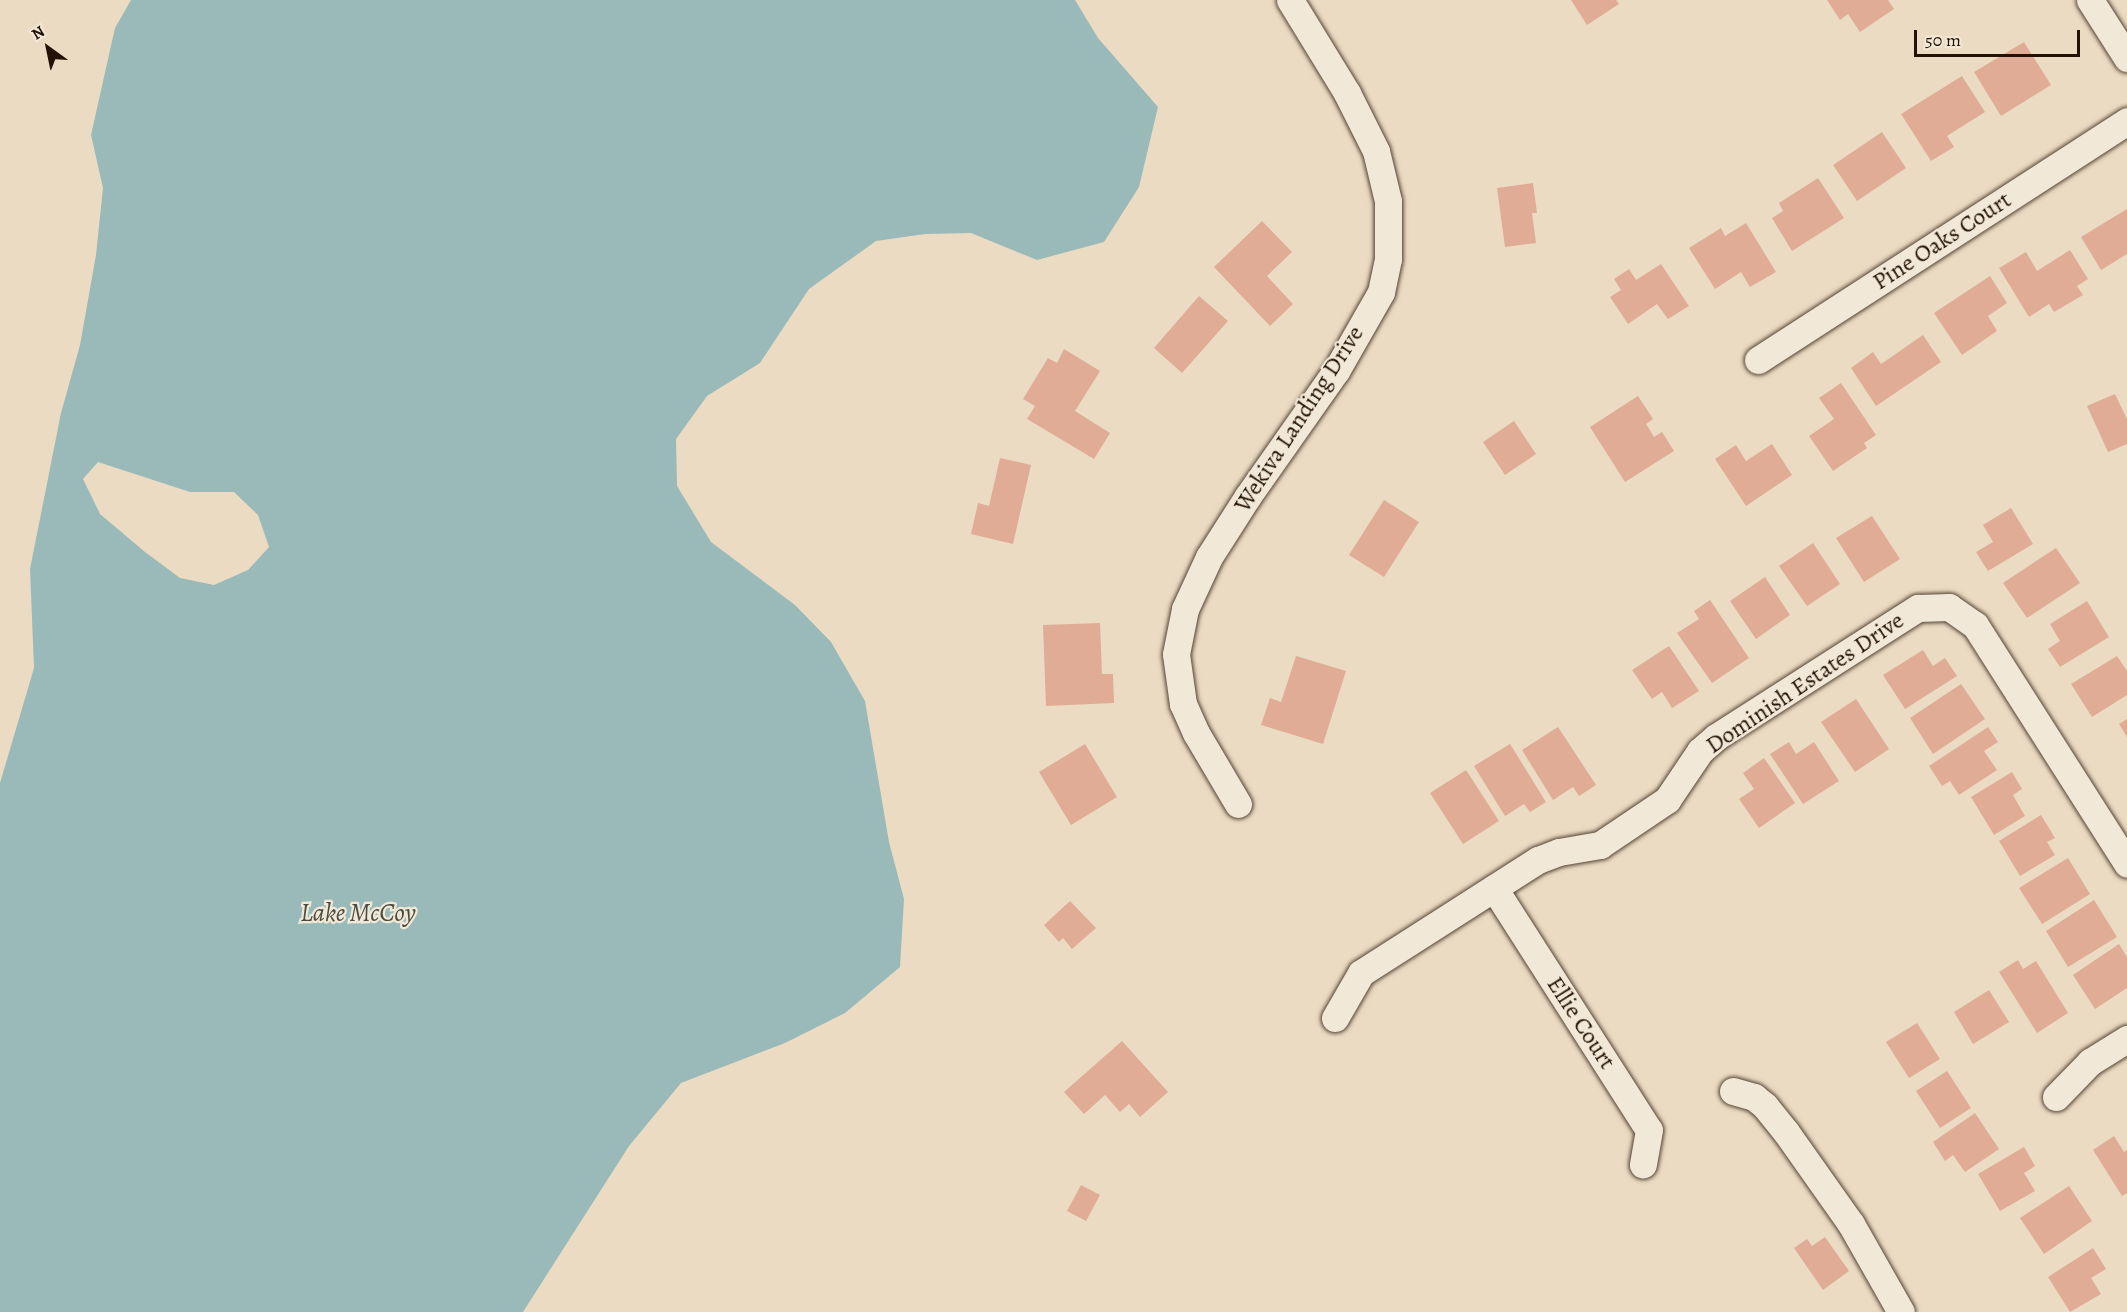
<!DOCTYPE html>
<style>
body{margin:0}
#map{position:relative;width:2127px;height:1312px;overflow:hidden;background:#ebdbc3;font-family:Alegreya,serif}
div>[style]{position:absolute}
.water>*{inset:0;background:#99bab8}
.building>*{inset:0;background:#e0ac95}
.roads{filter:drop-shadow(0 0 2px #544433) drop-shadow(0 0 2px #544433)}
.minor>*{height:27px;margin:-13.5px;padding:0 13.5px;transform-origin:13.5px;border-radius:13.5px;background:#f2e8d8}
span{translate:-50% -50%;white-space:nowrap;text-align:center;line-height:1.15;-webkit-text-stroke:4.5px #f2e8d8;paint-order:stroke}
.street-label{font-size:24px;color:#221203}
.water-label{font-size:26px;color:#4c4d42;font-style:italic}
.north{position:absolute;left:18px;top:18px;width:60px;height:60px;-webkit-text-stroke:4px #f2e8d8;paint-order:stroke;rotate:327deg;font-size:16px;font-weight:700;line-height:24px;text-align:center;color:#221203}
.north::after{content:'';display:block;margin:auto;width:21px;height:27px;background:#221203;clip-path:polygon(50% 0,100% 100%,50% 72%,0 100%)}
.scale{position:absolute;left:1914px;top:30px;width:166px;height:27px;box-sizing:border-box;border:3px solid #221203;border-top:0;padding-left:8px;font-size:18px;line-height:21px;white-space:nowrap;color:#221203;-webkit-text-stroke:4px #f2e8d8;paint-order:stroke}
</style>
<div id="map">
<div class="water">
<i style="clip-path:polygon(evenodd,131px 0,1075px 0,1098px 38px,1158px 107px,1139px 187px,1104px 242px,1037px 260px,971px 233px,925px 234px,876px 241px,809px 289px,760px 363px,707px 396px,676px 439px,677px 486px,711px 542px,795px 605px,831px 642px,865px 701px,889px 842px,904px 899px,900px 967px,845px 1013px,785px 1043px,681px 1083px,629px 1146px,523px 1312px,0 1312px,0 783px,34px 668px,30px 569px,61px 413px,80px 345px,96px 255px,103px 188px,91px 135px,115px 28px,131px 0,98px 462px,190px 492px,234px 492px,258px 515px,269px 547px,248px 570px,214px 585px,180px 578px,145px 552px,100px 514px,83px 479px,98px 462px)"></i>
</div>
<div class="building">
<i style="clip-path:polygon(1571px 0,1616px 0,1619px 4px,1587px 25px)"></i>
<i style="clip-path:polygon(1827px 0,1888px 0,1894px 9px,1860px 32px,1848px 14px,1840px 20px)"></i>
<i style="clip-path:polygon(2024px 42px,2051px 85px,2001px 116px,1974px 72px)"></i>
<i style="clip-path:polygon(1962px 76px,1985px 112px,1947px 136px,1954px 147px,1931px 161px,1901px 114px)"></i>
<i style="clip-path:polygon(1882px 132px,1906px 168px,1857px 201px,1833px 165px)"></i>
<i style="clip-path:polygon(1818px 178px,1844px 218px,1792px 251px,1772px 218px,1783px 211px,1779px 203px)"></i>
<i style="clip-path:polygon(1533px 183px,1537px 213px,1532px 213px,1536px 243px,1505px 247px,1497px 188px)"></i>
<i style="clip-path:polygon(2127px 209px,2127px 254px,2101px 270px,2081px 237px)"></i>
<i style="clip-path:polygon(1262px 221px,1292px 252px,1267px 276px,1293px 304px,1270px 326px,1214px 267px)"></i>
<i style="clip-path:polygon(1746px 223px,1776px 272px,1750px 287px,1741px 272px,1715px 289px,1689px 248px,1721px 228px,1725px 236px)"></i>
<i style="clip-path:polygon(2070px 250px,2088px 279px,2077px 286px,2083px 295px,2054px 312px,2049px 304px,2029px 317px,1999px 268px,2026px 252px,2037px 271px)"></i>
<i style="clip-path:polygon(1661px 264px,1689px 306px,1668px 319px,1657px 304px,1628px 324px,1610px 297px,1621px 290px,1614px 279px,1629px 269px,1636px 280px)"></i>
<i style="clip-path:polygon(1990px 276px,2007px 303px,1988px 316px,1997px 331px,1962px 355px,1934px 313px)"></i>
<i style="clip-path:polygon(1199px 296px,1228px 321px,1182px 373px,1154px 348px)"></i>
<i style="clip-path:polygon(1923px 335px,1941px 362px,1876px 406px,1851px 368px,1873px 352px,1881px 364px)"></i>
<i style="clip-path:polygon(1064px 349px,1100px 371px,1075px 411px,1110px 433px,1094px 459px,1027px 419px,1035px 406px,1023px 399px,1048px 358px,1057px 363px)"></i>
<i style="clip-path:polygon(1841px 383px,1876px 435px,1864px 443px,1867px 448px,1833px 471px,1809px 436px,1834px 419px,1819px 398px)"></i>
<i style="clip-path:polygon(2115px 394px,2127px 419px,2127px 444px,2108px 452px,2087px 406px)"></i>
<i style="clip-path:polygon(1638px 396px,1653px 419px,1646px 424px,1654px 437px,1662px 432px,1674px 451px,1625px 482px,1590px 427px)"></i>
<i style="clip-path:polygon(1514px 421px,1536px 454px,1505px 475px,1483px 442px)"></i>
<i style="clip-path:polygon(1772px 444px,1792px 475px,1746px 506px,1715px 459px,1736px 445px,1746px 461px)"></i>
<i style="clip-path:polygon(1000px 458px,1031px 465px,1013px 544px,971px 534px,978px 503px,989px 506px)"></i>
<i style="clip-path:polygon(1384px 500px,1419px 522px,1384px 577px,1349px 555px)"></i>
<i style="clip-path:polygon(2011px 508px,2033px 544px,1988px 571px,1976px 552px,1993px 542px,1983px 525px)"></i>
<i style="clip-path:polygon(1872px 516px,1900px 559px,1864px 582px,1836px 538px)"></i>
<i style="clip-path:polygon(1813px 543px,1840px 584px,1807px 606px,1779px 566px)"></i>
<i style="clip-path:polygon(2056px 548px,2080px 583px,2027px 618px,2003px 583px)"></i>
<i style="clip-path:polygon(1765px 577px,1790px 615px,1756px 639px,1730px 601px)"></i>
<i style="clip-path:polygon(1710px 600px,1749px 658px,1712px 683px,1677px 633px,1699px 619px,1694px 611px)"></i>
<i style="clip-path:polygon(2087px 601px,2109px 637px,2060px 667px,2048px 649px,2060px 641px,2050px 624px)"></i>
<i style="clip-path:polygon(1100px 623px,1102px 674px,1113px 674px,1114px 703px,1046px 706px,1043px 625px)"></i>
<i style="clip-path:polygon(1669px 646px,1699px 691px,1672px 708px,1662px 692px,1652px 699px,1632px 670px)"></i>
<i style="clip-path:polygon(1923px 650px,1933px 666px,1945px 658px,1957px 676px,1905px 709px,1883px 675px)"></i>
<i style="clip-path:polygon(1296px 656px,1346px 671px,1323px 744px,1261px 725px,1270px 698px,1281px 702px)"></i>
<i style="clip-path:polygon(2117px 656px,2127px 671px,2127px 695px,2092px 717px,2071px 684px)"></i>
<i style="clip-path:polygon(1961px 684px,1985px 719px,1933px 754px,1910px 718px)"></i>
<i style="clip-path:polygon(1856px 699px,1889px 749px,1855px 772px,1821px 722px)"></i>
<i style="clip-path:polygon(2127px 719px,2127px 737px,2119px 724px)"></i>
<i style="clip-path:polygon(1558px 727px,1596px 785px,1579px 796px,1573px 787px,1553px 800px,1522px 750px)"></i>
<i style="clip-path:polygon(1988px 727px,1998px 742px,1984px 751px,1997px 770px,1959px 795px,1950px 781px,1942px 786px,1929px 766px)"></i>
<i style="clip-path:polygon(1789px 742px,1796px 754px,1814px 742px,1839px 781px,1803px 804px,1770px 754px)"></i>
<i style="clip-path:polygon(1085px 744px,1117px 797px,1071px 825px,1039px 772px)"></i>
<i style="clip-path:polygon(1510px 744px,1546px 802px,1530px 812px,1524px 804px,1505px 816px,1474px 766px)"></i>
<i style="clip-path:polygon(1764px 758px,1795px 803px,1759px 828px,1739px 799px,1754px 789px,1743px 773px)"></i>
<i style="clip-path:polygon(1466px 770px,1499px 821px,1463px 844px,1430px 793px)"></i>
<i style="clip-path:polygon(2012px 772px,2022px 789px,2013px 795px,2025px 816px,1994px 835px,1971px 797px)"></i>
<i style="clip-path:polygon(2041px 815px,2055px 838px,2047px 842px,2055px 855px,2020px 876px,1999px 841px)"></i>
<i style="clip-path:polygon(2068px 858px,2090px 894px,2042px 924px,2019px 888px)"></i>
<i style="clip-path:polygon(2094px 900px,2117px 937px,2068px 967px,2046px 931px)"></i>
<i style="clip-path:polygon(1070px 901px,1096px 928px,1072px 949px,1063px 938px,1059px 942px,1044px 925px)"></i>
<i style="clip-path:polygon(2119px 944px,2127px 957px,2127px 988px,2095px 1009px,2073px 975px)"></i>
<i style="clip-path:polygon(2018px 960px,2023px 969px,2036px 961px,2068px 1013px,2037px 1033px,1999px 972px)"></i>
<i style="clip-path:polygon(1989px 990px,2009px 1022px,1973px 1044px,1954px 1012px)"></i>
<i style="clip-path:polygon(1917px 1023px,1940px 1059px,1909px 1078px,1886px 1042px)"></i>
<i style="clip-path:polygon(1122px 1041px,1168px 1092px,1140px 1117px,1129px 1104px,1120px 1112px,1105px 1095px,1084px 1114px,1064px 1092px)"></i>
<i style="clip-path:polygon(1947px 1071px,1971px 1108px,1940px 1128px,1916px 1091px)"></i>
<i style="clip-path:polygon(1975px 1113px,1999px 1149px,1965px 1172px,1953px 1155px,1945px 1161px,1933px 1142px)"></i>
<i style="clip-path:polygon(2114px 1136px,2124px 1152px,2127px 1150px,2127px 1193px,2122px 1196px,2093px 1150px)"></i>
<i style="clip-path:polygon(2024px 1147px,2035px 1166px,2024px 1173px,2035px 1191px,2000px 1211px,1978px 1174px)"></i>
<i style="clip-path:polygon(1081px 1185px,1100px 1195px,1086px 1221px,1067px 1211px)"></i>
<i style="clip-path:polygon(2069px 1186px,2092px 1221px,2044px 1254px,2020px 1218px)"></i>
<i style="clip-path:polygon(1825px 1237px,1849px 1271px,1823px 1290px,1794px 1248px,1807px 1239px,1812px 1246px)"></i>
<i style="clip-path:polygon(2093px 1248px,2106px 1269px,2091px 1278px,2101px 1294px,2070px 1312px,2048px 1277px)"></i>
</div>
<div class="roads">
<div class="minor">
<i style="left:2090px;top:0;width:69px;rotate:57.5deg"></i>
<i style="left:1758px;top:360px;width:440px;rotate:-32.9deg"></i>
<i style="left:1238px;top:804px;width:82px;rotate:-120.6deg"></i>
<i style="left:1196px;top:733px;width:32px;rotate:-114deg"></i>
<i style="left:1183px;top:704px;width:50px;rotate:-98deg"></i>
<i style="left:1176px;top:654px;width:46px;rotate:-78.7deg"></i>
<i style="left:1185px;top:609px;width:57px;rotate:-65.2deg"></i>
<i style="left:1209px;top:557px;width:72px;rotate:-57.4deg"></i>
<i style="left:1248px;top:496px;width:153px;rotate:-54.9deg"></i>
<i style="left:1336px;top:371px;width:91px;rotate:-60.3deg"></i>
<i style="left:1381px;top:292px;width:34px;rotate:-78deg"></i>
<i style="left:1388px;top:259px;width:58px;rotate:-90deg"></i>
<i style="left:1388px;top:201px;width:51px;rotate:-103.5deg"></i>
<i style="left:1376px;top:151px;width:65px;rotate:-116.6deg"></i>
<i style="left:1347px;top:93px;width:109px;rotate:-121.5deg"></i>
<i style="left:1494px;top:888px;width:287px;rotate:57.4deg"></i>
<i style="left:1649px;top:1130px;width:35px;rotate:100deg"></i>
<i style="left:1335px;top:1018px;width:52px;rotate:-60deg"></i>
<i style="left:1361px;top:973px;width:210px;rotate:-32.6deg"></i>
<i style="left:1538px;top:860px;width:22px;rotate:-21deg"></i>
<i style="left:1559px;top:852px;width:42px;rotate:-9.7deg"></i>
<i style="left:1600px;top:845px;width:81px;rotate:-33.9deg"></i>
<i style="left:1667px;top:800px;width:59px;rotate:-56deg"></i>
<i style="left:1700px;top:751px;width:21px;rotate:-41deg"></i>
<i style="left:1716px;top:737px;width:240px;rotate:-32.6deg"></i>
<i style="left:1918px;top:608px;width:31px;rotate:-2deg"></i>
<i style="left:1949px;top:607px;width:32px;rotate:35deg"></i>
<i style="left:1975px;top:625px;width:283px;rotate:57.5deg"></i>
<i style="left:1733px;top:1091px;width:22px;rotate:16deg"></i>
<i style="left:1754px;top:1097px;width:14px;rotate:39deg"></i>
<i style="left:1765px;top:1106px;width:33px;rotate:51deg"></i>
<i style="left:1786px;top:1132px;width:113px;rotate:54.8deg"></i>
<i style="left:1851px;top:1224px;width:101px;rotate:60.4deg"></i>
<i style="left:2056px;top:1097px;width:49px;rotate:-45.8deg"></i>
<i style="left:2090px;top:1062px;width:44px;rotate:-31.9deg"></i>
</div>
</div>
<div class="street-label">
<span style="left:1942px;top:241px;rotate:-33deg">Pine Oaks Court</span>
<span style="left:1299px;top:419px;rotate:-57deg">Wekiva Landing Drive</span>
<span style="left:1805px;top:683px;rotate:-34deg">Dominish Estates Drive</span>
<span style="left:1581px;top:1023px;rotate:57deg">Ellie Court</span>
</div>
<div class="water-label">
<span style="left:358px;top:913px">Lake McCoy</span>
</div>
<div class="north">N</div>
<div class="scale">50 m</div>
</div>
